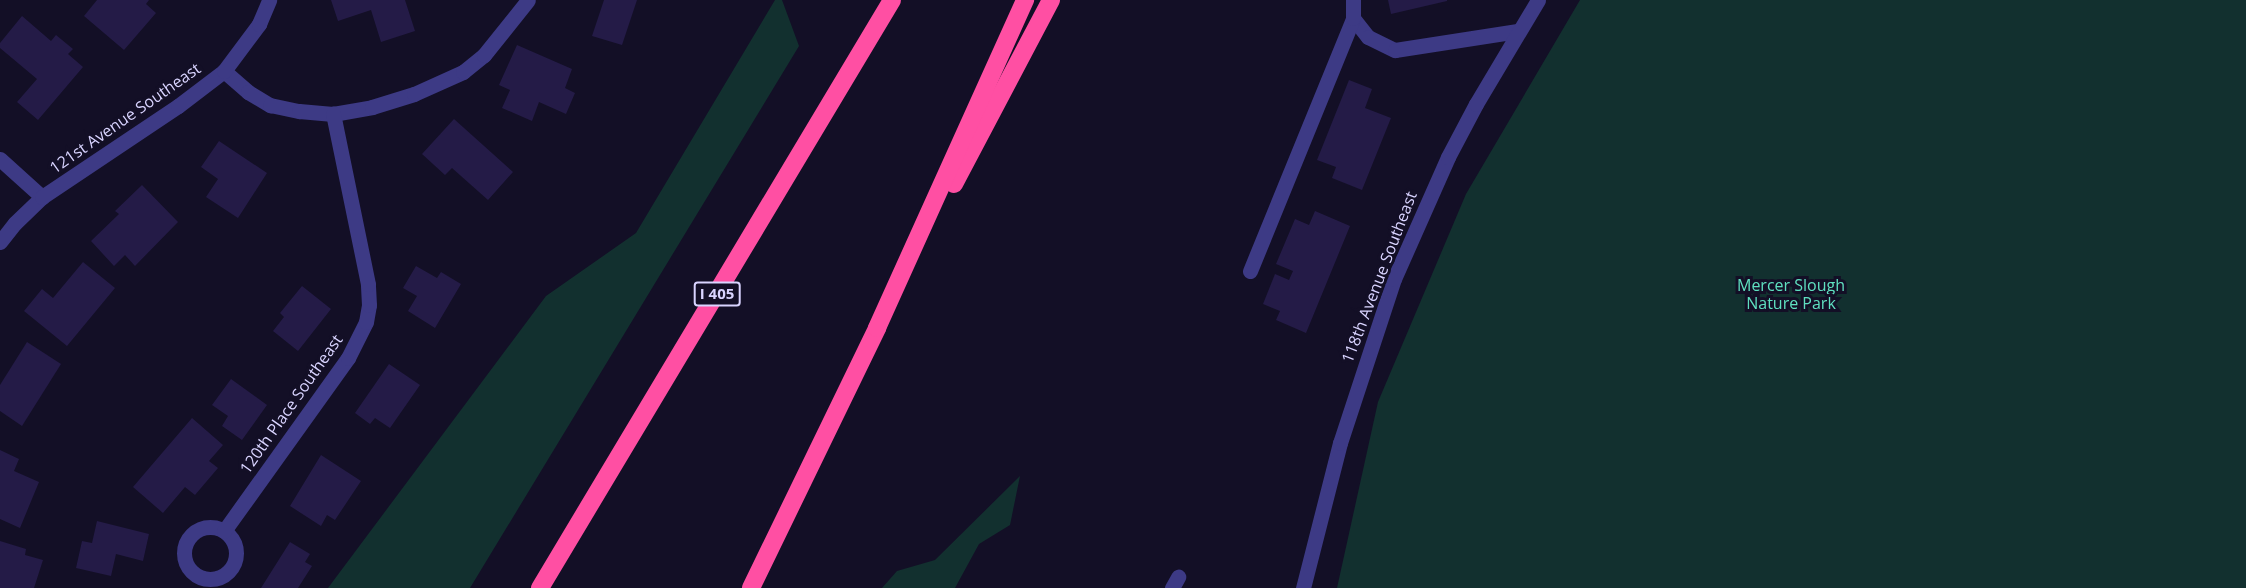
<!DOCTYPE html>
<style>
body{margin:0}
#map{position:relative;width:2246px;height:588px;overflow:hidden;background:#130f26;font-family:"Open Sans",sans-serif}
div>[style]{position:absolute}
.green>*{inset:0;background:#12302f}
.building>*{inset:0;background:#241b47}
.minor>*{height:15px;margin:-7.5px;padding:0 7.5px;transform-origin:7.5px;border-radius:7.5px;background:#3d3a85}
.minor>.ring{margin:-7.5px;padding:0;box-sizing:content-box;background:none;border:15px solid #3d3a85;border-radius:50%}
.highway>*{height:18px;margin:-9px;padding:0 9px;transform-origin:9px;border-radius:9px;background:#ff4fa3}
span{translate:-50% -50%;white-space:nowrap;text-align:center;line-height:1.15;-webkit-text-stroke:6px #130f26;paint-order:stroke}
.shield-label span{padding:2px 4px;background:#130f26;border:2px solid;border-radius:4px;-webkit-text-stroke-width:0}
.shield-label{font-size:15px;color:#d9d4ff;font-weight:700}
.street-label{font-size:16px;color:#d9d4ff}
.park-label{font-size:16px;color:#5fe0c0}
</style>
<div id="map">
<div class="green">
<i style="clip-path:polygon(775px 0,782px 0,799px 46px,470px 588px,328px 588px,546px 296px,636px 233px)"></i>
<i style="clip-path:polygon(1580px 0,2246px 0,2246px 588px,1337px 588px,1378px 402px,1466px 194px)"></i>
<i style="clip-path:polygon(1020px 476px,1010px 525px,979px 544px,955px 588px,882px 588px,897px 571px,935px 560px)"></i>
</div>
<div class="building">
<i style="clip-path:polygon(97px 0,149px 0,146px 4px,156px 13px,124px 50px,84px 16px)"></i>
<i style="clip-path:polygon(331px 0,405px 0,415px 31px,381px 42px,371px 10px,338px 21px)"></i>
<i style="clip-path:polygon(604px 0,637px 0,622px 45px,592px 36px)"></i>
<i style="clip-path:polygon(1388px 0,1447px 0,1447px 1px,1391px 14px)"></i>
<i style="clip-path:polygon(22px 16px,51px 41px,56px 35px,73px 49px,68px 54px,83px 67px,38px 120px,17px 102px,37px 79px,0 48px,0 43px)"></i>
<i style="clip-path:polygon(517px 45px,572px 69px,565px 88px,575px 93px,566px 114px,539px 102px,532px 121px,502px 108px,510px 90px,499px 85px)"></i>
<i style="clip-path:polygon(1349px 80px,1372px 89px,1365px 108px,1391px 118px,1362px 190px,1332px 178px,1336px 167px,1317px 160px)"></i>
<i style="clip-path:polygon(454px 119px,513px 172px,488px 200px,452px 168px,445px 175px,422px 154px)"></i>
<i style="clip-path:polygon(219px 141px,267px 173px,238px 218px,206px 197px,218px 179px,201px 167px)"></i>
<i style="clip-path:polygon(142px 185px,178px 222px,135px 266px,125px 255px,114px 266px,91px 241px,119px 214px,115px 211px)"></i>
<i style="clip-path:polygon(1315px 211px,1350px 226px,1306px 333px,1276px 320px,1280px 311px,1263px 304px,1275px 274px,1289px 280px,1293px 271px,1276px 264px,1295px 219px,1309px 225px)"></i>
<i style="clip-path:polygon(83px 262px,115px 288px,67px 346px,24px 311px,42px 289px,53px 298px)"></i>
<i style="clip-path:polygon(416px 266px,437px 278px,441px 272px,461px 284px,435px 328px,408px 311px,417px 296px,403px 288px)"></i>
<i style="clip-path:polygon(302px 286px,331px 309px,298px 351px,273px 331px,284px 317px,280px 313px)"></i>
<i style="clip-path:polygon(27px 342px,61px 364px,22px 426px,0 411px,0 385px)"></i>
<i style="clip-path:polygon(389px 364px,420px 385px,390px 428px,375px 418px,370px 424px,355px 413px)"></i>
<i style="clip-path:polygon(231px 379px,267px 405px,242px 440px,222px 426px,228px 416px,212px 405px)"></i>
<i style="clip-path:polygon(192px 418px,223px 445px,209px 461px,218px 468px,195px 495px,185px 487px,163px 513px,133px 487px)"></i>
<i style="clip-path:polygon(0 450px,19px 459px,14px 471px,39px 482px,20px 528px,0 519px)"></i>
<i style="clip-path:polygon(321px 455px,361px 481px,335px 520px,327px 515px,321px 526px,290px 506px)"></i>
<i style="clip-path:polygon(97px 521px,149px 534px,143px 561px,116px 554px,111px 576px,76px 568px,82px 541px,92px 543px)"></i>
<i style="clip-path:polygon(0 541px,26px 549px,25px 555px,43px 560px,34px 588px,0 588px)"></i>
<i style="clip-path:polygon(290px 542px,310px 554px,305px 562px,312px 566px,298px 588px,261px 588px)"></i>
</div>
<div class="minor">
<i style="left:1353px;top:18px;width:24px;rotate:52deg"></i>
<i style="left:1368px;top:37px;width:30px;rotate:26deg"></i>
<i style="left:1395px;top:50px;width:124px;rotate:-8.8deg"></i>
<i style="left:224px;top:71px;width:32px;rotate:41deg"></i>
<i style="left:248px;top:92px;width:26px;rotate:31deg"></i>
<i style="left:270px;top:105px;width:30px;rotate:12deg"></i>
<i style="left:299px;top:111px;width:34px;rotate:5deg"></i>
<i style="left:333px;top:114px;width:40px;rotate:-10deg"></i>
<i style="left:372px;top:107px;width:44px;rotate:-17.2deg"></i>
<i style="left:414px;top:94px;width:54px;rotate:-24.2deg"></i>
<i style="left:463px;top:72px;width:27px;rotate:-39deg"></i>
<i style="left:484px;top:55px;width:70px;rotate:-51.3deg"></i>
<i style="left:0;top:159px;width:57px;rotate:42.1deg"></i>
<i style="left:0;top:242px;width:24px;rotate:-52deg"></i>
<i style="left:15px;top:223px;width:37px;rotate:-44deg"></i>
<i style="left:42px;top:197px;width:164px;rotate:-33.8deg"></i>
<i style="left:178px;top:106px;width:58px;rotate:-37.3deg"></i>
<i style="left:224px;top:71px;width:59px;rotate:-53.3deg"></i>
<i style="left:259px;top:24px;width:26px;rotate:-67deg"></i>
<i style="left:1250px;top:271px;width:273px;rotate:-67.8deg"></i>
<i style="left:1353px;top:18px;width:18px;rotate:-90deg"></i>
<i class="ring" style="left:184px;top:527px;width:37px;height:37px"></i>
<i style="left:224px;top:531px;width:213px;rotate:-54.4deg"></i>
<i style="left:348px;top:358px;width:40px;rotate:-63.4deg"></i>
<i style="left:366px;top:322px;width:17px;rotate:-80deg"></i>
<i style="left:369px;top:305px;width:21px;rotate:-93deg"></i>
<i style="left:368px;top:284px;width:174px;rotate:-101.6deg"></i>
<i style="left:1172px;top:588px;width:13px;rotate:-61deg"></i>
<i style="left:1303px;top:588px;width:150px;rotate:-75.7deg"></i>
<i style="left:1340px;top:443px;width:173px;rotate:-71.8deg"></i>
<i style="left:1394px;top:279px;width:133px;rotate:-66.1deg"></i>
<i style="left:1448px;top:157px;width:60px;rotate:-62.2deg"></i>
<i style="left:1476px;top:104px;width:121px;rotate:-59.2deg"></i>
</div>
<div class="highway">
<i style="left:954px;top:184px;width:208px;rotate:-62.2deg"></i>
<i style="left:540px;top:588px;width:685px;rotate:-59.09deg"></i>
<i style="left:751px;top:588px;width:289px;rotate:-64.1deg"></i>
<i style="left:877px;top:328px;width:360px;rotate:-65.7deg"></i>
</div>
<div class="shield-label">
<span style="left:717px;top:294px">I 405</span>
</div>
<div class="street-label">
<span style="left:125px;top:118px;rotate:-35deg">121st Avenue Southeast</span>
<span style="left:1379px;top:277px;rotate:-69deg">118th Avenue Southeast</span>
<span style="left:291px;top:404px;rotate:-55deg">120th Place Southeast</span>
</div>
<div class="park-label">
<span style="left:1791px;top:294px">Mercer Slough<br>Nature Park</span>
</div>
</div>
